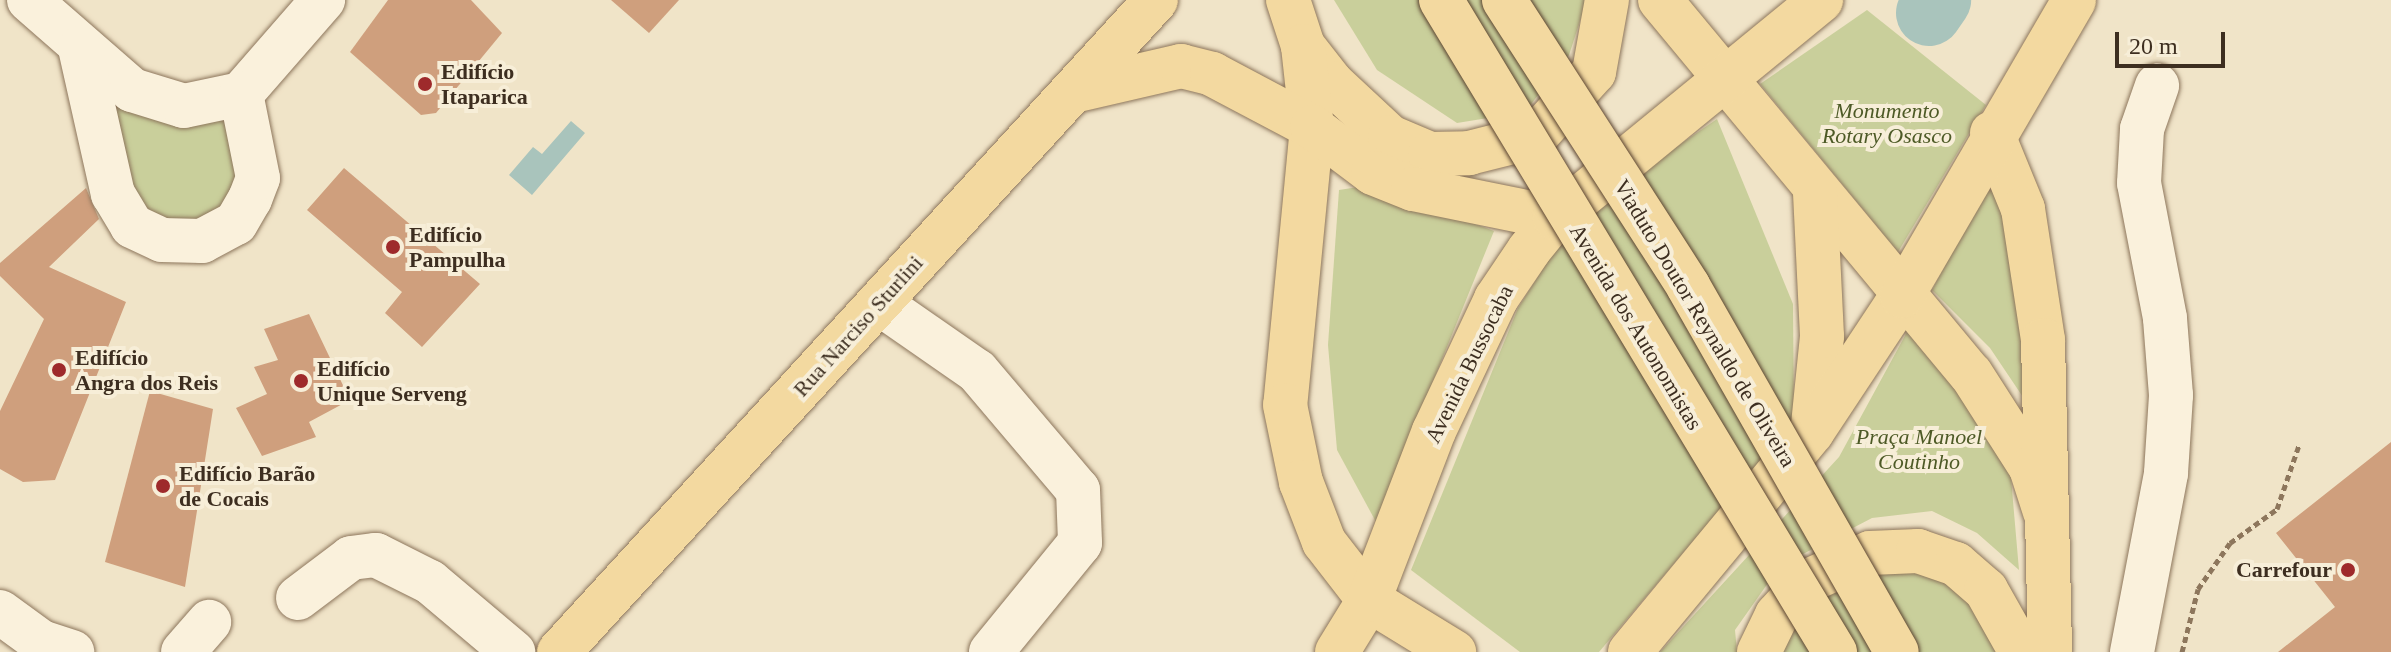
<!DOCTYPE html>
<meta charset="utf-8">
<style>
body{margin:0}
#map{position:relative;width:2391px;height:652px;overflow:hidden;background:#f0e4c8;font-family:"Times New Roman",serif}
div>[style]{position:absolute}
.green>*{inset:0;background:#c9cf9b}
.water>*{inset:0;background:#a9c4bc}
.river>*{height:66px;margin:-33px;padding:0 33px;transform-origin:33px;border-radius:33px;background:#a9c4bc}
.building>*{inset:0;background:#cf9f7d}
.path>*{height:5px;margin-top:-2.5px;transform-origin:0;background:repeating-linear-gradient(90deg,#8d765c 0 6px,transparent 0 10px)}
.roads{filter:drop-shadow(0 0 2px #8d765c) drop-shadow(0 0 2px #8d765c)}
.minor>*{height:44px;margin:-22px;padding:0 22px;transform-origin:22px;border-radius:22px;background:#faf1dc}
.major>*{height:44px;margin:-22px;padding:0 22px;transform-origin:22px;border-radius:22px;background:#f3d9a0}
.bridges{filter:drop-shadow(0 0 2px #5b4430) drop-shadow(0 0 2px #5b4430)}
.major-bridge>*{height:44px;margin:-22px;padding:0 22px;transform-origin:22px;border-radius:22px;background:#f3d9a0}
.dots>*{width:22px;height:22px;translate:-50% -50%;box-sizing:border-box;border:4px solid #f7eed8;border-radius:50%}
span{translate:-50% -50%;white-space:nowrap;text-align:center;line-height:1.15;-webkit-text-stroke:8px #f7eed8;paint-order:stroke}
.poi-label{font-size:22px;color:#3d2e20;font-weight:700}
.left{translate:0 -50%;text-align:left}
.right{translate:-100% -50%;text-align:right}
.park-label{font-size:22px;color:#4d5a26;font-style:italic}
.street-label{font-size:22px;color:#3d2e20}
.scale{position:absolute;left:2115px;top:32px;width:110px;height:36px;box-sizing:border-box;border:4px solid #3d2e20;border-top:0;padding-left:10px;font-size:24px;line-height:28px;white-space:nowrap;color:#3d2e20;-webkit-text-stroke:6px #f7eed8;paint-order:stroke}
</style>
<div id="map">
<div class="green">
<i style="clip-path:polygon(1334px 0,1584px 0,1584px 9px,1569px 55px,1525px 112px,1457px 123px,1377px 70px)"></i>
<i style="clip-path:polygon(1867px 10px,1986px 105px,1898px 252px,1760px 84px)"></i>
<i style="clip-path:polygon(107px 85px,238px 109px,245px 178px,198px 233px,138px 219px)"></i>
<i style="clip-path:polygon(1717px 119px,1793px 304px,1794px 422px,1599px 652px,1520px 652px,1411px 570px,1518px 308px,1577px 215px)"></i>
<i style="clip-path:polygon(1991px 179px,2010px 204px,2033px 412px,1990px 348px,1932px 290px)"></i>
<i style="clip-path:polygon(1371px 185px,1494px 231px,1376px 522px,1337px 450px,1328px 345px,1339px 190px)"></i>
<i style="clip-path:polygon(1907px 332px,2009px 455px,2019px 570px,1977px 533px,1932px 511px,1872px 518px,1780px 566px,1735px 630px,1737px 652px,1660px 652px,1839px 457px)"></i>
<i style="clip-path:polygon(1881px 566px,1960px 578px,2010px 652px,1779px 652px,1812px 600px)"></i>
</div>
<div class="water">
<i style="clip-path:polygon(571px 121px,585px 133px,532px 195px,509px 175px,533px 147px,542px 154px)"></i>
</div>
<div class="river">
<i style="left:1929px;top:13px;width:16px;rotate:-55deg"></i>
</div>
<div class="building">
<i style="clip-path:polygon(388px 0,471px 0,502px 33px,436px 113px,421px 115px,350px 52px)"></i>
<i style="clip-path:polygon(611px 0,679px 0,649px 33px)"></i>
<i style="clip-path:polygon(344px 168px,480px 284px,422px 347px,385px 313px,402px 292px,307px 210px)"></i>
<i style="clip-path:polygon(86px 188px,99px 219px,49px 267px,126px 302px,55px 480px,23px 482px,0 469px,0 411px,44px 319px,0 276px,0 263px)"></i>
<i style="clip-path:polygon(309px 314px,350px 400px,309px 422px,316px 437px,262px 456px,236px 408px,267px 394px,254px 367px,278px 360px,264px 329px)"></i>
<i style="clip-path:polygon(150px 391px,213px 409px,185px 587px,105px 562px)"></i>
<i style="clip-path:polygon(2391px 442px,2391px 652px,2278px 652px,2335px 607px,2276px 533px)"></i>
</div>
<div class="path">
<i style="left:2182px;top:652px;width:65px;rotate:-75.7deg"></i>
<i style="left:2198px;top:589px;width:56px;rotate:-55.2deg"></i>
<i style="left:2230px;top:543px;width:58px;rotate:-35.9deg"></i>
<i style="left:2277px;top:509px;width:68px;rotate:-71deg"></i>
</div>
<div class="roads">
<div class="minor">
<i style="left:29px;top:0;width:137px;rotate:41.1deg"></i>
<i style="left:132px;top:90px;width:54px;rotate:17.1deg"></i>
<i style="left:184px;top:106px;width:58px;rotate:-11.9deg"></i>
<i style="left:241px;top:94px;width:125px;rotate:-48.9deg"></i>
<i style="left:80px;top:48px;width:150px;rotate:77.3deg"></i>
<i style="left:113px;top:194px;width:37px;rotate:59deg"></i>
<i style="left:132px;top:226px;width:33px;rotate:25deg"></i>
<i style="left:162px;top:240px;width:40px;rotate:1.4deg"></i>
<i style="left:202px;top:241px;width:38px;rotate:-28deg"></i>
<i style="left:236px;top:223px;width:28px;rotate:-60deg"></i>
<i style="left:250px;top:199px;width:22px;rotate:-69deg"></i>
<i style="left:258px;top:178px;width:86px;rotate:-101.4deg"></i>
<i style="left:879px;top:303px;width:119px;rotate:34.8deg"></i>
<i style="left:977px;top:371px;width:156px;rotate:49.7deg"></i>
<i style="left:1078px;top:490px;width:53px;rotate:87.8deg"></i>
<i style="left:1080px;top:543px;width:141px;rotate:129.2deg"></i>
<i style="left:298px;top:598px;width:66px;rotate:-37deg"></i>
<i style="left:351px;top:558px;width:25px;rotate:-7deg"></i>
<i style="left:376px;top:555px;width:60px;rotate:26.6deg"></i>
<i style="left:430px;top:582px;width:109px;rotate:40.1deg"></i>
<i style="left:0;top:612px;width:51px;rotate:36.2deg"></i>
<i style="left:41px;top:642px;width:33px;rotate:18deg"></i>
<i style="left:183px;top:652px;width:40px;rotate:-49deg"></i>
<i style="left:2132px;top:652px;width:182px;rotate:-79.2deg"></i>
<i style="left:2166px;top:473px;width:78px;rotate:-86.3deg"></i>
<i style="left:2171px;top:395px;width:77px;rotate:-94.5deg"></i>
<i style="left:2165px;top:318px;width:137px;rotate:-100.9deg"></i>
<i style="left:2139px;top:183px;width:54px;rotate:-86.8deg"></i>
<i style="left:2142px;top:129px;width:46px;rotate:-70.8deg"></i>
</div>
<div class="major">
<i style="left:1288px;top:0;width:48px;rotate:71.9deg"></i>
<i style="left:1303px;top:46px;width:47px;rotate:51.9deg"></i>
<i style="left:1332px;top:83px;width:79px;rotate:43deg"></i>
<i style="left:1390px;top:137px;width:43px;rotate:23deg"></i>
<i style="left:1430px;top:154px;width:39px;rotate:-1deg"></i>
<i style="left:1469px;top:153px;width:69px;rotate:-14.2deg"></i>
<i style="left:1536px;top:136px;width:86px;rotate:-47.8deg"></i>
<i style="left:1594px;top:72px;width:73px;rotate:-79.8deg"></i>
<i style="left:1660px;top:0;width:486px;rotate:50.3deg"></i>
<i style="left:1971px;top:374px;width:112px;rotate:57.4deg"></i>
<i style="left:2031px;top:468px;width:46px;rotate:72.3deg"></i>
<i style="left:1303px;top:46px;width:81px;rotate:83.7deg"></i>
<i style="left:1312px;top:127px;width:279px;rotate:95.5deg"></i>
<i style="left:1285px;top:405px;width:79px;rotate:78.3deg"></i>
<i style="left:1301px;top:482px;width:64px;rotate:69deg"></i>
<i style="left:1324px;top:542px;width:73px;rotate:52.2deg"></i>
<i style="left:1369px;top:600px;width:100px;rotate:31.5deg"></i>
<i style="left:1073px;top:91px;width:111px;rotate:-13deg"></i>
<i style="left:1181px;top:66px;width:32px;rotate:14deg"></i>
<i style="left:1212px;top:74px;width:113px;rotate:27.9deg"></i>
<i style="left:1312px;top:127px;width:76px;rotate:37deg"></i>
<i style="left:1373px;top:173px;width:43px;rotate:21.8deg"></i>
<i style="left:1413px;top:189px;width:145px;rotate:11.5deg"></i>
<i style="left:1992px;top:133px;width:82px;rotate:67.8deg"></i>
<i style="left:2023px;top:209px;width:133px;rotate:81.3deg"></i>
<i style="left:2043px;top:340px;width:312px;rotate:88.7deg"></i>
<i style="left:1813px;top:425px;width:89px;rotate:-84.2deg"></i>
<i style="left:1822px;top:336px;width:145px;rotate:-92.8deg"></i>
<i style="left:559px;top:652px;width:884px;rotate:-47.52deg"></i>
<i style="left:1337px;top:652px;width:61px;rotate:-58.4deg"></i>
<i style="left:1369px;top:600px;width:181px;rotate:-69deg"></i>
<i style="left:1434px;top:431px;width:146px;rotate:-64.8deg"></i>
<i style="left:1496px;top:299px;width:59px;rotate:-56deg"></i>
<i style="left:1529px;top:250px;width:41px;rotate:-50.9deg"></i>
<i style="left:1555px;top:218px;width:344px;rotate:-39.3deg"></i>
<i style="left:1630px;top:652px;width:286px;rotate:-50.4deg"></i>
<i style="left:1812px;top:432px;width:163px;rotate:-56.5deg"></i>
<i style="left:1902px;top:296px;width:342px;rotate:-59.8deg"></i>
<i style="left:1759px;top:652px;width:41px;rotate:-64.1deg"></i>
<i style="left:1777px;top:615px;width:46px;rotate:-47.6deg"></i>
<i style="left:1808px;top:581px;width:68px;rotate:-24.3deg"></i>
<i style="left:1870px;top:553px;width:48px;rotate:-2.4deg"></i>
<i style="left:1918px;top:551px;width:40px;rotate:18.9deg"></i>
<i style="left:1956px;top:564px;width:40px;rotate:41deg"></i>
<i style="left:1986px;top:590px;width:71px;rotate:60.6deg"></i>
</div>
</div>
<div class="bridges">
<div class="major-bridge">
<i style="left:1441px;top:0;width:762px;rotate:58.86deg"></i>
<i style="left:1504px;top:0;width:340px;rotate:57.2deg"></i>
<i style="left:1688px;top:286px;width:421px;rotate:60.3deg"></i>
</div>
</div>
<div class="dots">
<i style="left:425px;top:84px;background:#9e2a2b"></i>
<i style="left:393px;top:247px;background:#9e2a2b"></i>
<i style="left:59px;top:370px;background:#9e2a2b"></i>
<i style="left:301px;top:381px;background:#9e2a2b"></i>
<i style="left:163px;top:486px;background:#9e2a2b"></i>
<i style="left:2348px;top:570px;background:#9e2a2b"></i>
</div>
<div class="poi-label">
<span class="left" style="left:441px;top:84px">Edifício<br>Itaparica</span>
<span class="left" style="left:409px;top:247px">Edifício<br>Pampulha</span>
<span class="left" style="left:75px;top:370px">Edifício<br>Angra dos Reis</span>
<span class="left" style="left:317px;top:381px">Edifício<br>Unique Serveng</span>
<span class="left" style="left:179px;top:486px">Edifício Barão<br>de Cocais</span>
<span class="right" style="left:2332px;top:570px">Carrefour</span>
</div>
<div class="park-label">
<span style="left:1887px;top:123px">Monumento<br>Rotary Osasco</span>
<span style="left:1919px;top:449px">Praça Manoel<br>Coutinho</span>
</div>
<div class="street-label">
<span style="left:1705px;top:323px;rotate:59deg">Viaduto Doutor Reynaldo de Oliveira</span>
<span style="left:858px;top:326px;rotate:-48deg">Rua Narciso Sturlini</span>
<span style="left:1636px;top:327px;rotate:59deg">Avenida dos Autonomistas</span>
<span style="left:1469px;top:364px;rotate:-64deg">Avenida Bussocaba</span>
</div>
<div class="scale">20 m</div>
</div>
